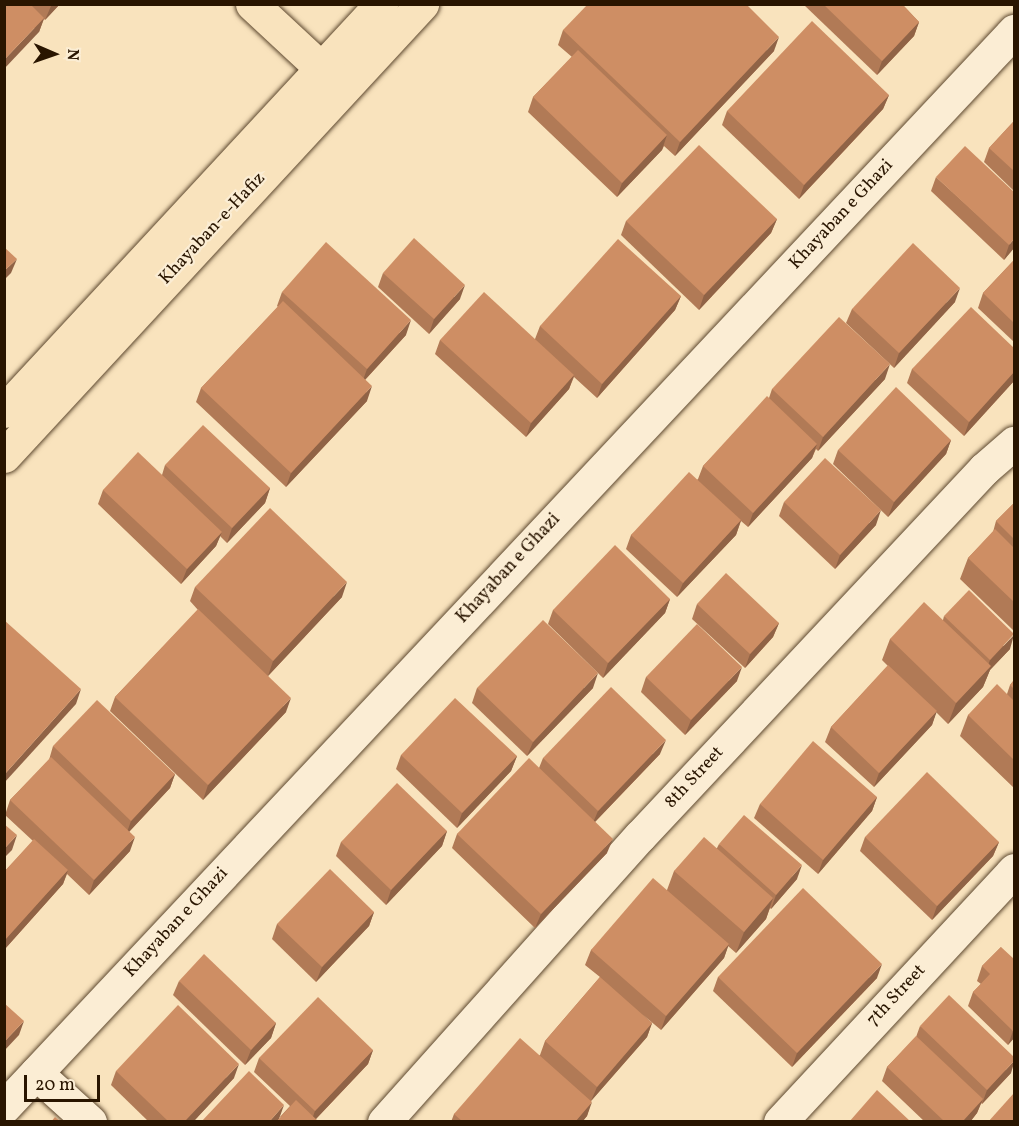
<!DOCTYPE html>
<style>
body{margin:0}
#map{position:relative;width:1019px;height:1126px;overflow:hidden;background:#f9e3bd;font-family:Vollkorn,serif}
div>[style]{position:absolute}
.roads{filter:drop-shadow(0 0 2px #5d482f) drop-shadow(0 0 2px #5d482f)}
.minor>*{height:33px;margin:-16.5px;padding:0 16.5px;transform-origin:16.5px;border-radius:16.5px;background:#fbedd4}
.major>*{height:33px;margin:-16.5px;padding:0 16.5px;transform-origin:16.5px;border-radius:16.5px;background:#f9e3bd}
.wall>*{inset:0;background:#b17a56}
.shaded-wall>*{inset:0;background:#906346}
.building>*{inset:0;background:#ce8e64}
span{translate:-50% -50%;white-space:nowrap;text-align:center;line-height:1.15;-webkit-text-stroke:4.5px #fbedd4;paint-order:stroke}
.street-label{font-size:18px;color:#291500}
.frame{position:absolute;inset:0;border:6px solid #291500;pointer-events:none}
.north{position:absolute;left:24px;top:24px;width:60px;height:60px;-webkit-text-stroke:4px #fbedd4;paint-order:stroke;rotate:92deg;font-size:16px;font-weight:700;line-height:24px;text-align:center;color:#291500}
.north::after{content:'';display:block;margin:auto;width:21px;height:27px;background:#291500;clip-path:polygon(50% 0,100% 100%,50% 72%,0 100%)}
.scale{position:absolute;left:24px;top:1075px;width:76px;height:27px;box-sizing:border-box;border:3px solid #291500;border-top:0;padding-left:8px;font-size:18px;line-height:21px;white-space:nowrap;color:#291500;-webkit-text-stroke:4px #fbedd4;paint-order:stroke}
</style>
<div id="map">
<div class="roads">
<div class="minor">
<i style="left:36px;top:1073px;width:73px;rotate:42.2deg"></i>
<i style="left:4px;top:1107px;width:1476px;rotate:-46.81deg"></i>
<i style="left:384px;top:1122px;width:384px;rotate:-48.2deg"></i>
<i style="left:640px;top:836px;width:503px;rotate:-46.85deg"></i>
<i style="left:984px;top:469px;width:40px;rotate:-41deg"></i>
<i style="left:780px;top:1122px;width:344px;rotate:-47.1deg"></i>
</div>
<div class="major">
<i style="left:252px;top:4px;width:116px;rotate:42.9deg"></i>
<i style="left:4px;top:411px;width:555px;rotate:-47.19deg"></i>
<i style="left:4px;top:456px;width:616px;rotate:-47.24deg"></i>
</div>
</div>
<div class="wall">
<i style="clip-path:polygon(4px 4px,60px 4px,45px 20px,44px 19px,39px 32px)"></i>
<i style="clip-path:polygon(803px 4px,902px 4px,919px 22px,914px 36px,877px 75px)"></i>
<i style="clip-path:polygon(563px 30px,774px 51px,675px 156px,664px 146px,662px 150px,617px 197px,528px 112px,533px 97px,572px 57px,558px 45px)"></i>
<i style="clip-path:polygon(889px 95px,883px 109px,799px 199px,722px 125px,727px 111px)"></i>
<i style="clip-path:polygon(1014px 121px,1014px 191px,984px 162px,989px 148px)"></i>
<i style="clip-path:polygon(936px 177px,1014px 248px,1004px 260px,931px 191px)"></i>
<i style="clip-path:polygon(777px 219px,771px 233px,699px 310px,621px 235px,626px 221px)"></i>
<i style="clip-path:polygon(1014px 260px,1014px 342px,978px 308px,983px 293px)"></i>
<i style="clip-path:polygon(383px 273px,460px 299px,429px 334px,378px 287px)"></i>
<i style="clip-path:polygon(282px 292px,406px 335px,365px 380px,367px 401px,286px 487px,196px 402px,201px 388px,278px 307px,277px 306px)"></i>
<i style="clip-path:polygon(681px 296px,675px 310px,597px 398px,574px 377px,569px 389px,526px 437px,435px 354px,440px 340px,535px 339px,540px 326px)"></i>
<i style="clip-path:polygon(955px 302px,894px 368px,846px 323px,852px 309px)"></i>
<i style="clip-path:polygon(1014px 348px,1014px 381px,964px 436px,907px 383px,912px 369px)"></i>
<i style="clip-path:polygon(885px 379px,818px 451px,816px 449px,812px 458px,748px 527px,741px 521px,736px 535px,677px 597px,626px 549px,631px 535px,698px 479px,703px 466px,769px 398px,772px 389px)"></i>
<i style="clip-path:polygon(951px 440px,946px 454px,888px 517px,833px 464px,838px 450px)"></i>
<i style="clip-path:polygon(165px 465px,270px 488px,265px 503px,227px 543px,220px 536px,216px 546px,181px 584px,98px 504px,103px 490px,162px 475px)"></i>
<i style="clip-path:polygon(784px 502px,876px 525px,835px 569px,779px 516px)"></i>
<i style="clip-path:polygon(1014px 503px,1014px 631px,960px 579px,968px 558px,993px 532px,996px 521px)"></i>
<i style="clip-path:polygon(195px 587px,342px 597px,268px 676px,286px 712px,203px 800px,110px 711px,115px 697px,198px 610px,190px 601px)"></i>
<i style="clip-path:polygon(670px 599px,665px 613px,603px 678px,548px 624px,553px 610px)"></i>
<i style="clip-path:polygon(697px 604px,779px 623px,773px 637px,745px 668px,692px 619px)"></i>
<i style="clip-path:polygon(944px 616px,1010px 649px,990px 670px,983px 687px,948px 724px,936px 712px,932px 725px,874px 787px,825px 742px,831px 727px,888px 666px,882px 660px,890px 639px,943px 620px)"></i>
<i style="clip-path:polygon(646px 677px,737px 681px,685px 735px,641px 692px)"></i>
<i style="clip-path:polygon(1014px 680px,1014px 788px,960px 736px,968px 715px,1007px 694px,1010px 685px)"></i>
<i style="clip-path:polygon(477px 688px,593px 688px,527px 756px,472px 703px)"></i>
<i style="clip-path:polygon(53px 746px,175px 774px,170px 788px,129px 832px,130px 851px,89px 895px,67px 874px,63px 884px,4px 950px,4px 872px,33px 841px,5px 815px,10px 800px,49px 760px)"></i>
<i style="clip-path:polygon(660px 754px,595px 822px,607px 853px,535px 928px,452px 848px,457px 834px,539px 768px,543px 758px)"></i>
<i style="clip-path:polygon(401px 755px,517px 756px,511px 771px,457px 828px,396px 769px)"></i>
<i style="clip-path:polygon(877px 797px,872px 811px,818px 874px,754px 818px,760px 804px)"></i>
<i style="clip-path:polygon(447px 831px,442px 846px,386px 905px,336px 856px,341px 842px)"></i>
<i style="clip-path:polygon(865px 837px,999px 842px,993px 856px,932px 920px,860px 851px)"></i>
<i style="clip-path:polygon(719px 844px,797px 879px,771px 909px,770px 908px,766px 919px,736px 953px,728px 946px,724px 958px,661px 1030px,642px 1014px,652px 1023px,647px 1037px,591px 1101px,587px 1116px,582px 1122px,451px 1122px,454px 1114px,540px 1055px,545px 1041px,600px 977px,585px 965px,591px 950px,667px 890px,674px 871px,717px 848px)"></i>
<i style="clip-path:polygon(374px 912px,369px 926px,316px 982px,272px 939px,277px 924px)"></i>
<i style="clip-path:polygon(1001px 947px,1014px 1038px,1008px 1045px,968px 1006px,973px 992px,981px 984px,977px 981px,982px 966px)"></i>
<i style="clip-path:polygon(718px 977px,877px 978px,792px 1067px,713px 991px)"></i>
<i style="clip-path:polygon(179px 981px,276px 1023px,271px 1038px,245px 1065px,173px 995px)"></i>
<i style="clip-path:polygon(920px 1026px,1011px 1073px,982px 1104px,981px 1103px,977px 1113px,970px 1122px,925px 1122px,882px 1081px,887px 1067px,916px 1037px)"></i>
<i style="clip-path:polygon(373px 1050px,368px 1064px,316px 1119px,280px 1117px,290px 1106px,254px 1072px,259px 1058px)"></i>
<i style="clip-path:polygon(116px 1071px,234px 1078px,193px 1122px,149px 1122px,111px 1085px)"></i>
</div>
<div class="shaded-wall">
<i style="clip-path:polygon(52px 4px,60px 4px,45px 20px,51px 6px)"></i>
<i style="clip-path:polygon(44px 18px,39px 32px,4px 69px,4px 60px)"></i>
<i style="clip-path:polygon(919px 22px,914px 36px,877px 75px,882px 61px)"></i>
<i style="clip-path:polygon(779px 37px,774px 51px,675px 156px,680px 142px)"></i>
<i style="clip-path:polygon(889px 95px,883px 109px,799px 199px,804px 185px)"></i>
<i style="clip-path:polygon(667px 135px,662px 150px,617px 197px,622px 183px)"></i>
<i style="clip-path:polygon(777px 219px,771px 233px,699px 310px,704px 295px)"></i>
<i style="clip-path:polygon(1014px 239px,1014px 248px,1004px 260px,1009px 245px)"></i>
<i style="clip-path:polygon(17px 259px,11px 273px,4px 280px,4px 271px)"></i>
<i style="clip-path:polygon(465px 285px,460px 299px,429px 334px,434px 319px)"></i>
<i style="clip-path:polygon(960px 288px,955px 302px,894px 368px,899px 353px)"></i>
<i style="clip-path:polygon(681px 296px,675px 310px,597px 398px,602px 384px)"></i>
<i style="clip-path:polygon(411px 320px,406px 335px,362px 383px,367px 369px)"></i>
<i style="clip-path:polygon(890px 364px,885px 379px,818px 451px,823px 437px)"></i>
<i style="clip-path:polygon(1014px 372px,1014px 381px,964px 436px,969px 422px)"></i>
<i style="clip-path:polygon(574px 375px,569px 389px,526px 437px,531px 423px)"></i>
<i style="clip-path:polygon(372px 386px,367px 401px,286px 487px,291px 473px)"></i>
<i style="clip-path:polygon(951px 440px,946px 454px,888px 517px,894px 502px)"></i>
<i style="clip-path:polygon(817px 444px,812px 458px,748px 527px,753px 513px)"></i>
<i style="clip-path:polygon(270px 488px,265px 503px,227px 543px,232px 528px)"></i>
<i style="clip-path:polygon(881px 510px,876px 525px,835px 569px,840px 555px)"></i>
<i style="clip-path:polygon(741px 520px,736px 535px,677px 597px,683px 583px)"></i>
<i style="clip-path:polygon(222px 532px,216px 546px,181px 584px,187px 569px)"></i>
<i style="clip-path:polygon(347px 582px,342px 597px,268px 676px,273px 661px)"></i>
<i style="clip-path:polygon(670px 599px,665px 613px,603px 678px,608px 663px)"></i>
<i style="clip-path:polygon(779px 623px,773px 637px,745px 668px,750px 654px)"></i>
<i style="clip-path:polygon(1014px 635px,1010px 649px,990px 670px,983px 687px,948px 724px,956px 703px,986px 671px,990px 660px)"></i>
<i style="clip-path:polygon(742px 667px,737px 681px,685px 735px,691px 720px)"></i>
<i style="clip-path:polygon(598px 673px,593px 688px,527px 756px,533px 742px)"></i>
<i style="clip-path:polygon(81px 689px,76px 704px,4px 783px,4px 775px)"></i>
<i style="clip-path:polygon(291px 698px,286px 712px,203px 800px,208px 785px)"></i>
<i style="clip-path:polygon(937px 711px,932px 725px,874px 787px,879px 773px)"></i>
<i style="clip-path:polygon(666px 740px,660px 754px,592px 825px,598px 811px)"></i>
<i style="clip-path:polygon(517px 756px,511px 771px,457px 828px,462px 813px)"></i>
<i style="clip-path:polygon(175px 774px,170px 788px,126px 835px,131px 821px)"></i>
<i style="clip-path:polygon(877px 797px,872px 811px,818px 874px,823px 860px)"></i>
<i style="clip-path:polygon(447px 831px,442px 846px,386px 905px,391px 890px)"></i>
<i style="clip-path:polygon(17px 835px,12px 850px,4px 858px,4px 849px)"></i>
<i style="clip-path:polygon(135px 837px,130px 851px,89px 895px,94px 880px)"></i>
<i style="clip-path:polygon(613px 839px,607px 853px,535px 928px,541px 914px)"></i>
<i style="clip-path:polygon(999px 842px,993px 856px,932px 920px,937px 906px)"></i>
<i style="clip-path:polygon(802px 865px,797px 879px,771px 909px,776px 895px)"></i>
<i style="clip-path:polygon(68px 870px,63px 884px,4px 950px,4px 941px)"></i>
<i style="clip-path:polygon(773px 898px,766px 919px,736px 953px,744px 932px)"></i>
<i style="clip-path:polygon(374px 912px,369px 926px,316px 982px,322px 967px)"></i>
<i style="clip-path:polygon(729px 944px,724px 958px,661px 1030px,666px 1016px)"></i>
<i style="clip-path:polygon(882px 964px,877px 978px,792px 1067px,797px 1053px)"></i>
<i style="clip-path:polygon(24px 1021px,19px 1035px,4px 1051px,4px 1042px)"></i>
<i style="clip-path:polygon(276px 1023px,271px 1038px,245px 1065px,251px 1050px)"></i>
<i style="clip-path:polygon(652px 1023px,647px 1037px,591px 1101px,597px 1087px)"></i>
<i style="clip-path:polygon(1014px 1029px,1014px 1038px,1008px 1045px,1013px 1031px)"></i>
<i style="clip-path:polygon(373px 1050px,368px 1064px,313px 1122px,311px 1122px,315px 1111px)"></i>
<i style="clip-path:polygon(1014px 1061px,1014px 1063px,1011px 1073px,982px 1104px,987px 1090px)"></i>
<i style="clip-path:polygon(239px 1064px,234px 1078px,193px 1122px,184px 1122px)"></i>
<i style="clip-path:polygon(983px 1099px,977px 1113px,970px 1122px,962px 1122px)"></i>
<i style="clip-path:polygon(592px 1102px,587px 1116px,582px 1122px,575px 1122px)"></i>
<i style="clip-path:polygon(284px 1105px,279px 1119px,277px 1122px,269px 1122px)"></i>
</div>
<div class="building">
<i style="clip-path:polygon(4px 4px,30px 4px,44px 18px,4px 60px)"></i>
<i style="clip-path:polygon(588px 4px,746px 4px,779px 37px,680px 142px,563px 30px)"></i>
<i style="clip-path:polygon(823px 4px,902px 4px,919px 22px,882px 61px)"></i>
<i style="clip-path:polygon(812px 21px,889px 95px,804px 185px,727px 111px)"></i>
<i style="clip-path:polygon(578px 50px,667px 135px,622px 183px,533px 97px)"></i>
<i style="clip-path:polygon(1014px 121px,1014px 171px,989px 148px)"></i>
<i style="clip-path:polygon(699px 145px,777px 219px,704px 295px,626px 221px)"></i>
<i style="clip-path:polygon(965px 146px,1014px 192px,1014px 239px,1009px 245px,936px 177px)"></i>
<i style="clip-path:polygon(414px 238px,465px 285px,434px 319px,383px 273px)"></i>
<i style="clip-path:polygon(618px 239px,681px 296px,602px 384px,540px 326px)"></i>
<i style="clip-path:polygon(326px 242px,411px 320px,367px 369px,282px 292px)"></i>
<i style="clip-path:polygon(913px 243px,960px 288px,899px 353px,852px 309px)"></i>
<i style="clip-path:polygon(4px 247px,17px 259px,4px 271px)"></i>
<i style="clip-path:polygon(1014px 260px,1014px 323px,983px 293px)"></i>
<i style="clip-path:polygon(484px 292px,574px 375px,531px 423px,440px 340px)"></i>
<i style="clip-path:polygon(283px 301px,372px 386px,291px 473px,201px 388px)"></i>
<i style="clip-path:polygon(971px 307px,1014px 348px,1014px 372px,969px 422px,912px 369px)"></i>
<i style="clip-path:polygon(839px 317px,890px 364px,823px 437px,772px 389px)"></i>
<i style="clip-path:polygon(896px 387px,951px 440px,894px 502px,838px 450px)"></i>
<i style="clip-path:polygon(767px 396px,817px 444px,753px 513px,703px 466px)"></i>
<i style="clip-path:polygon(203px 425px,270px 488px,232px 528px,165px 465px)"></i>
<i style="clip-path:polygon(138px 452px,222px 532px,187px 569px,103px 490px)"></i>
<i style="clip-path:polygon(825px 458px,881px 510px,840px 555px,784px 502px)"></i>
<i style="clip-path:polygon(689px 472px,741px 520px,683px 583px,631px 535px)"></i>
<i style="clip-path:polygon(1014px 503px,1014px 539px,996px 521px)"></i>
<i style="clip-path:polygon(270px 508px,347px 582px,273px 661px,195px 587px)"></i>
<i style="clip-path:polygon(995px 529px,1014px 548px,1014px 602px,968px 558px)"></i>
<i style="clip-path:polygon(615px 545px,670px 599px,608px 663px,553px 610px)"></i>
<i style="clip-path:polygon(726px 573px,779px 623px,750px 654px,697px 604px)"></i>
<i style="clip-path:polygon(969px 590px,1014px 634px,990px 660px,944px 616px)"></i>
<i style="clip-path:polygon(924px 602px,991px 666px,956px 703px,890px 639px)"></i>
<i style="clip-path:polygon(198px 609px,291px 698px,208px 785px,115px 697px)"></i>
<i style="clip-path:polygon(4px 620px,81px 689px,4px 775px)"></i>
<i style="clip-path:polygon(543px 620px,598px 673px,533px 742px,477px 688px)"></i>
<i style="clip-path:polygon(697px 624px,742px 667px,691px 720px,646px 677px)"></i>
<i style="clip-path:polygon(888px 665px,937px 711px,879px 773px,831px 727px)"></i>
<i style="clip-path:polygon(1014px 680px,1014px 689px,1010px 685px)"></i>
<i style="clip-path:polygon(997px 684px,1014px 701px,1014px 760px,968px 715px)"></i>
<i style="clip-path:polygon(611px 687px,666px 740px,598px 811px,543px 758px)"></i>
<i style="clip-path:polygon(455px 698px,517px 756px,462px 813px,401px 755px)"></i>
<i style="clip-path:polygon(97px 700px,175px 774px,131px 821px,53px 746px)"></i>
<i style="clip-path:polygon(813px 741px,877px 797px,823px 860px,760px 804px)"></i>
<i style="clip-path:polygon(51px 757px,135px 837px,94px 880px,10px 800px)"></i>
<i style="clip-path:polygon(529px 758px,613px 839px,541px 914px,457px 834px)"></i>
<i style="clip-path:polygon(927px 772px,999px 842px,937px 906px,865px 837px)"></i>
<i style="clip-path:polygon(397px 783px,447px 831px,391px 890px,341px 842px)"></i>
<i style="clip-path:polygon(744px 815px,802px 865px,776px 895px,719px 844px)"></i>
<i style="clip-path:polygon(4px 824px,17px 835px,4px 849px)"></i>
<i style="clip-path:polygon(704px 837px,773px 898px,744px 932px,674px 871px)"></i>
<i style="clip-path:polygon(34px 839px,68px 870px,4px 941px,4px 872px)"></i>
<i style="clip-path:polygon(330px 869px,374px 912px,322px 967px,277px 924px)"></i>
<i style="clip-path:polygon(653px 878px,729px 944px,666px 1016px,591px 950px)"></i>
<i style="clip-path:polygon(803px 888px,882px 964px,797px 1053px,718px 977px)"></i>
<i style="clip-path:polygon(1001px 947px,1014px 959px,1014px 1029px,1013px 1031px,973px 992px,990px 974px,982px 966px)"></i>
<i style="clip-path:polygon(204px 954px,276px 1023px,251px 1050px,179px 981px)"></i>
<i style="clip-path:polygon(600px 977px,652px 1023px,597px 1087px,545px 1041px)"></i>
<i style="clip-path:polygon(949px 995px,1014px 1057px,1014px 1061px,987px 1090px,920px 1026px)"></i>
<i style="clip-path:polygon(318px 997px,373px 1050px,315px 1111px,259px 1058px)"></i>
<i style="clip-path:polygon(4px 1003px,24px 1021px,4px 1042px)"></i>
<i style="clip-path:polygon(178px 1005px,239px 1064px,184px 1122px,169px 1122px,116px 1071px)"></i>
<i style="clip-path:polygon(916px 1036px,983px 1099px,962px 1122px,945px 1122px,887px 1067px)"></i>
<i style="clip-path:polygon(520px 1038px,592px 1102px,575px 1122px,463px 1122px,454px 1114px)"></i>
<i style="clip-path:polygon(249px 1071px,284px 1105px,269px 1122px,201px 1122px)"></i>
<i style="clip-path:polygon(877px 1090px,911px 1122px,849px 1122px)"></i>
<i style="clip-path:polygon(1014px 1093px,1014px 1122px,988px 1122px)"></i>
<i style="clip-path:polygon(296px 1100px,319px 1122px,276px 1122px)"></i>
<i style="clip-path:polygon(55px 1117px,61px 1122px,51px 1122px)"></i>
</div>
<div class="street-label">
<span style="left:842px;top:215px;rotate:-47deg">Khayaban e Ghazi</span>
<span style="left:213px;top:229px;rotate:-47deg">Khayaban-e-Hafiz</span>
<span style="left:509px;top:569px;rotate:-47deg">Khayaban e Ghazi</span>
<span style="left:695px;top:778px;rotate:-47deg">8th Street</span>
<span style="left:177px;top:923px;rotate:-47deg">Khayaban e Ghazi</span>
<span style="left:897px;top:996px;rotate:-47deg">7th Street</span>
</div>
<div class="frame"></div>
<div class="north">N</div>
<div class="scale">20 m</div>
</div>
